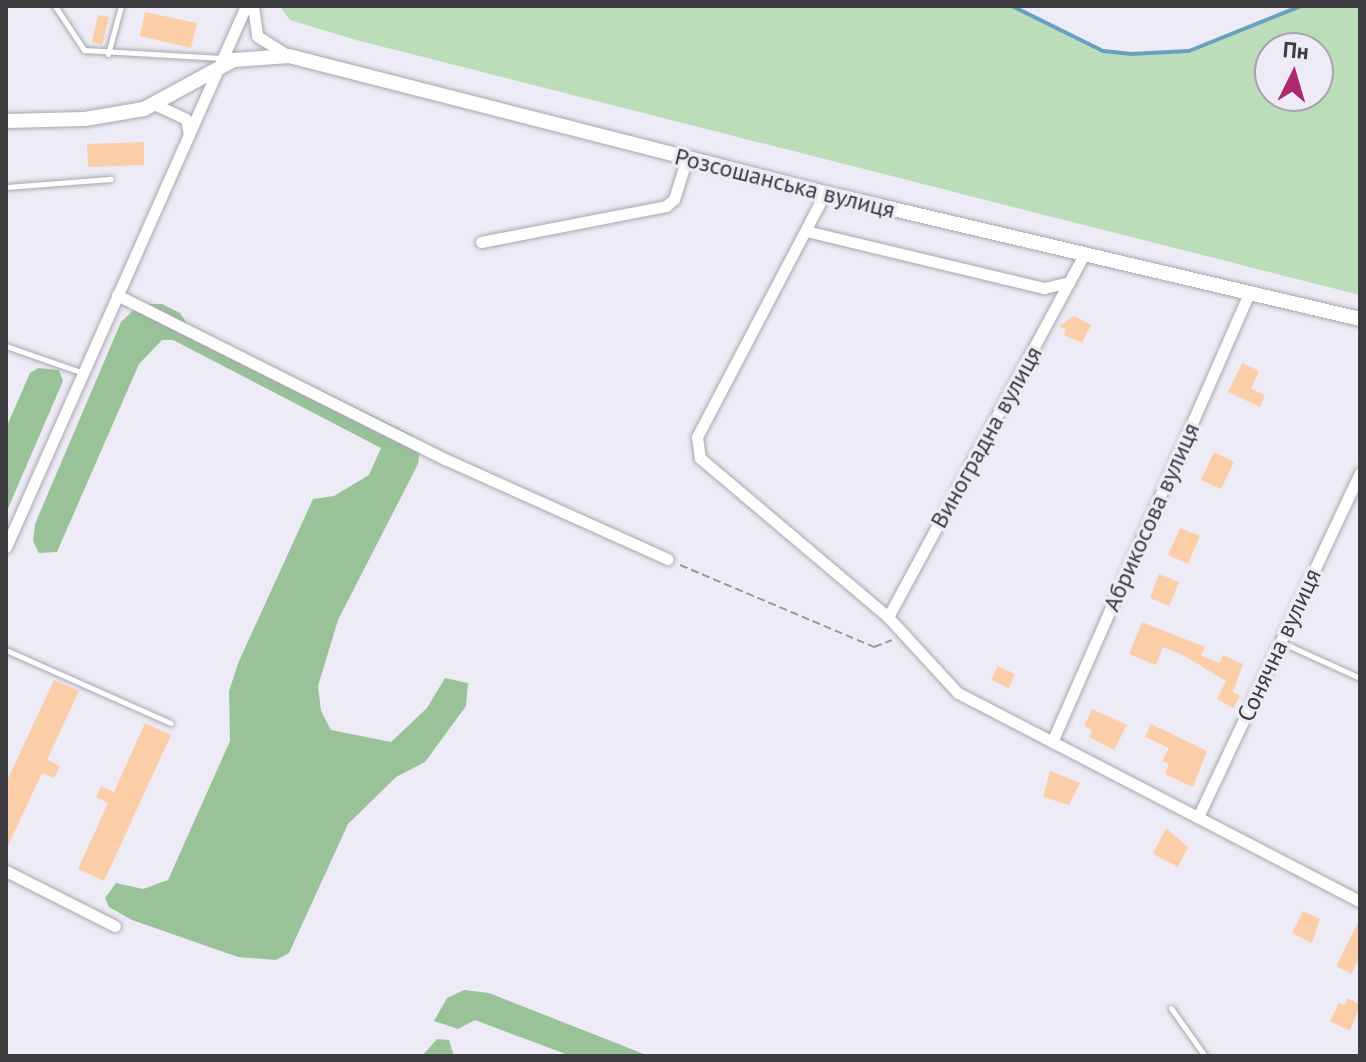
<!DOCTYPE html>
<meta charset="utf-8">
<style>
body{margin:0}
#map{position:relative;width:1366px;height:1062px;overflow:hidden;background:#edebf5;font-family:"PT Sans",sans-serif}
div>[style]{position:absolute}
.green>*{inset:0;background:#bcddba}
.forest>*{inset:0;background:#99c298}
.stream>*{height:4px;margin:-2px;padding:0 2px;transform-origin:2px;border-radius:2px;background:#69a0bf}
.building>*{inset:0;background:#fccea7}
.path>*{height:2px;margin-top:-1px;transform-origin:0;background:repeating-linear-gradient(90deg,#99989f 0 8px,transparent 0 12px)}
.roads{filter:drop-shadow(0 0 2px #a8a6b0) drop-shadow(0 0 2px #a8a6b0)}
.service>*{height:5px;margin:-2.5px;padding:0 2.5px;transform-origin:2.5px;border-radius:2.5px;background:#fff}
.minor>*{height:11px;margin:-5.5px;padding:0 5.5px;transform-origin:5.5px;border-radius:5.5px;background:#fff}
.tertiary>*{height:14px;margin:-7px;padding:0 7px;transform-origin:7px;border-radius:7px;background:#fff}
span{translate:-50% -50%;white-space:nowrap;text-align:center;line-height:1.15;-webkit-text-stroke:7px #edebf5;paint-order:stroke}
.street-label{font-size:24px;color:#3c3b40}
.frame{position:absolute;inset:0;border:8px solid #3c3b40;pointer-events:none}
.north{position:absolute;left:1254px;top:32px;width:80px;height:80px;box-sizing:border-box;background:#edebf5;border:2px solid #a6a5ad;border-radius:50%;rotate:5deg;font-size:22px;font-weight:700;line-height:32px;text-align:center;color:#3c3b40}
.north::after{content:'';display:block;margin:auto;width:28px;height:36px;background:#ae286e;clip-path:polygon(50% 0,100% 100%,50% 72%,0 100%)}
</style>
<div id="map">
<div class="green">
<i style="clip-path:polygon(evenodd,280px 6px,1012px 6px,1103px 51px,1130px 54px,1189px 51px,1301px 6px,1360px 6px,1360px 295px,356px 40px,290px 20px,280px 6px,1270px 48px,1318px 48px,1318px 96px,1270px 96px,1270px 48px)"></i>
</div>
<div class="forest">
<i style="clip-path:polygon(140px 304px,162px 304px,180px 313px,188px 325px,412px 435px,420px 449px,418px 464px,338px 620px,318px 686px,321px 711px,331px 730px,391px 742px,427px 708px,445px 678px,468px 683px,466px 706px,425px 762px,396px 777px,348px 824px,289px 953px,276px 960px,238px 957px,132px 920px,109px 907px,105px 898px,116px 883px,143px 889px,168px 880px,230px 741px,229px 691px,239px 661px,313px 499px,334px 496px,369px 475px,381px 448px,173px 340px,162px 340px,139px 364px,57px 552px,39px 553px,33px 541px,35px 524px,121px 322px)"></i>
<i style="clip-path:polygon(38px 368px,59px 370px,63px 381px,6px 513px,6px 428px,30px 373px)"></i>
<i style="clip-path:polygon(464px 990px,489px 993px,649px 1056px,571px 1056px,475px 1020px,458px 1029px,434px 1021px,447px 998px)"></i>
<i style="clip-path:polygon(437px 1039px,449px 1040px,454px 1056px,422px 1056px)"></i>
</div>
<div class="stream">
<i style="left:1012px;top:6px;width:102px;rotate:26.3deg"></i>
<i style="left:1103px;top:51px;width:27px;rotate:6deg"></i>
<i style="left:1130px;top:54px;width:59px;rotate:-2.9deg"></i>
<i style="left:1189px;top:51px;width:121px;rotate:-21.9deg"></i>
</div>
<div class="building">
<i style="clip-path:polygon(145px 12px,197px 23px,191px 48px,140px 36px)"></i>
<i style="clip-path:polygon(98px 15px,109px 17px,102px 45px,92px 42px)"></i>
<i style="clip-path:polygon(144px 142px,144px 165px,88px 167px,87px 144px)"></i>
<i style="clip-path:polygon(1074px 316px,1091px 325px,1082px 343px,1064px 335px,1066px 329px,1059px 326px)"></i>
<i style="clip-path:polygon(1242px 363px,1259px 371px,1251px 389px,1265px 395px,1260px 407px,1228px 392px)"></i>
<i style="clip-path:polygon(1214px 452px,1234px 462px,1221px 489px,1201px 480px)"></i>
<i style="clip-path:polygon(1180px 528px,1200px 536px,1188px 564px,1168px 555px)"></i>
<i style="clip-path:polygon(1159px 574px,1179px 582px,1169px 606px,1150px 598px)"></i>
<i style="clip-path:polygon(1142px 622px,1205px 647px,1201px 655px,1219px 663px,1223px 655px,1243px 664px,1233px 692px,1240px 696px,1233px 708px,1217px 699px,1226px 681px,1183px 655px,1163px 647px,1156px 665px,1129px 654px)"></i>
<i style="clip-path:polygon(998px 666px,1015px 674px,1009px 688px,991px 680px)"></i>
<i style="clip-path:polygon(54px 680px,79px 691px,47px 760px,60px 766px,54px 778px,42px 773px,6px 850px,6px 783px)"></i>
<i style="clip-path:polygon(1092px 709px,1127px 725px,1114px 750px,1089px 737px,1092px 730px,1084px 726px)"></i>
<i style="clip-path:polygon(145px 723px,171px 735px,104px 881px,78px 869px,108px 803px,96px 797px,101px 786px,114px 792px)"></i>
<i style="clip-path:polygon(1151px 724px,1207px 751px,1193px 787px,1165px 774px,1169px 764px,1162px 761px,1169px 748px,1145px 737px)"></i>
<i style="clip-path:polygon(1050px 771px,1080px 783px,1069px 805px,1043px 797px)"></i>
<i style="clip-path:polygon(1166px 828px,1188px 847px,1178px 867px,1153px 854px)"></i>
<i style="clip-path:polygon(1303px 911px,1320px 919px,1312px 943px,1292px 933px)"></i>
<i style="clip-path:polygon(1360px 919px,1360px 957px,1351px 974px,1336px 966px)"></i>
<i style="clip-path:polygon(1348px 998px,1360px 1005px,1350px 1031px,1330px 1021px,1339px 1003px,1344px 1005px)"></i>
</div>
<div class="path">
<i style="left:680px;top:565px;width:211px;rotate:22.9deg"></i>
<i style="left:874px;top:647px;width:19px;rotate:-21deg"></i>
</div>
<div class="roads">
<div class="service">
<i style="left:55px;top:6px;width:53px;rotate:56.6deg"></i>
<i style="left:84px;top:50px;width:138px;rotate:3.3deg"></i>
<i style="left:108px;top:54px;width:50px;rotate:-74.8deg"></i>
<i style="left:6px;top:187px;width:105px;rotate:-4.4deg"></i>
<i style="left:6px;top:346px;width:82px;rotate:19.3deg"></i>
<i style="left:1281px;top:642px;width:87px;rotate:24.5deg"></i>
<i style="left:6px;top:650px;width:180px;rotate:23.9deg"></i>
<i style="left:1171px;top:1008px;width:59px;rotate:54.7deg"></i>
</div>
<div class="minor">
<i style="left:253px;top:6px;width:30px;rotate:82deg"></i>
<i style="left:257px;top:36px;width:36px;rotate:32deg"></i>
<i style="left:154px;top:104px;width:35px;rotate:25deg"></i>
<i style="left:186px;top:119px;width:15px;rotate:79deg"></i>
<i style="left:825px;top:193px;width:276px;rotate:117.7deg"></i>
<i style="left:697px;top:437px;width:21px;rotate:82deg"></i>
<i style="left:700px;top:458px;width:246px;rotate:40.2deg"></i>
<i style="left:888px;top:617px;width:103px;rotate:47.4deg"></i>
<i style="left:958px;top:693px;width:453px;rotate:27.4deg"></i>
<i style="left:806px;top:231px;width:245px;rotate:13.5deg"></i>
<i style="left:1044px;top:288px;width:26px;rotate:-13deg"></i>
<i style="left:481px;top:242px;width:188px;rotate:-11deg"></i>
<i style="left:666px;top:206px;width:11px;rotate:-41deg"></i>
<i style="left:674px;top:199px;width:43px;rotate:-72.4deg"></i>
<i style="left:117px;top:295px;width:367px;rotate:26.6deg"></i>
<i style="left:445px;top:459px;width:244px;rotate:24.2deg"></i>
<i style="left:6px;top:547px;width:592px;rotate:-66.08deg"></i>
<i style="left:888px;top:617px;width:410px;rotate:-61.6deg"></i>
<i style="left:1052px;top:742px;width:492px;rotate:-66.3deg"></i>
<i style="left:1198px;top:817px;width:380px;rotate:-64.8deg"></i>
<i style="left:6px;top:871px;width:122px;rotate:26.8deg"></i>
</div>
<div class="tertiary">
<i style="left:6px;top:121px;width:79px;rotate:-1.5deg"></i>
<i style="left:85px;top:119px;width:60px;rotate:-9.6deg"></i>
<i style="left:144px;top:109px;width:102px;rotate:-28.6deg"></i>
<i style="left:234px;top:60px;width:55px;rotate:-4.2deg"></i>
<i style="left:289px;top:56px;width:553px;rotate:14.34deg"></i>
<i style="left:825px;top:193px;width:550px;rotate:13.25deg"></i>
</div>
</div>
<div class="street-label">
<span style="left:785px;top:183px;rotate:14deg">Розсошанська вулиця</span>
<span style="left:986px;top:437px;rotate:-61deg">Виноградна вулиця</span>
<span style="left:1151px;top:517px;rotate:-66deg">Абрикосова вулиця</span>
<span style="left:1279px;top:645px;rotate:-65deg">Сонячна вулиця</span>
</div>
<div class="frame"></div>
<div class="north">Пн</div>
</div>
